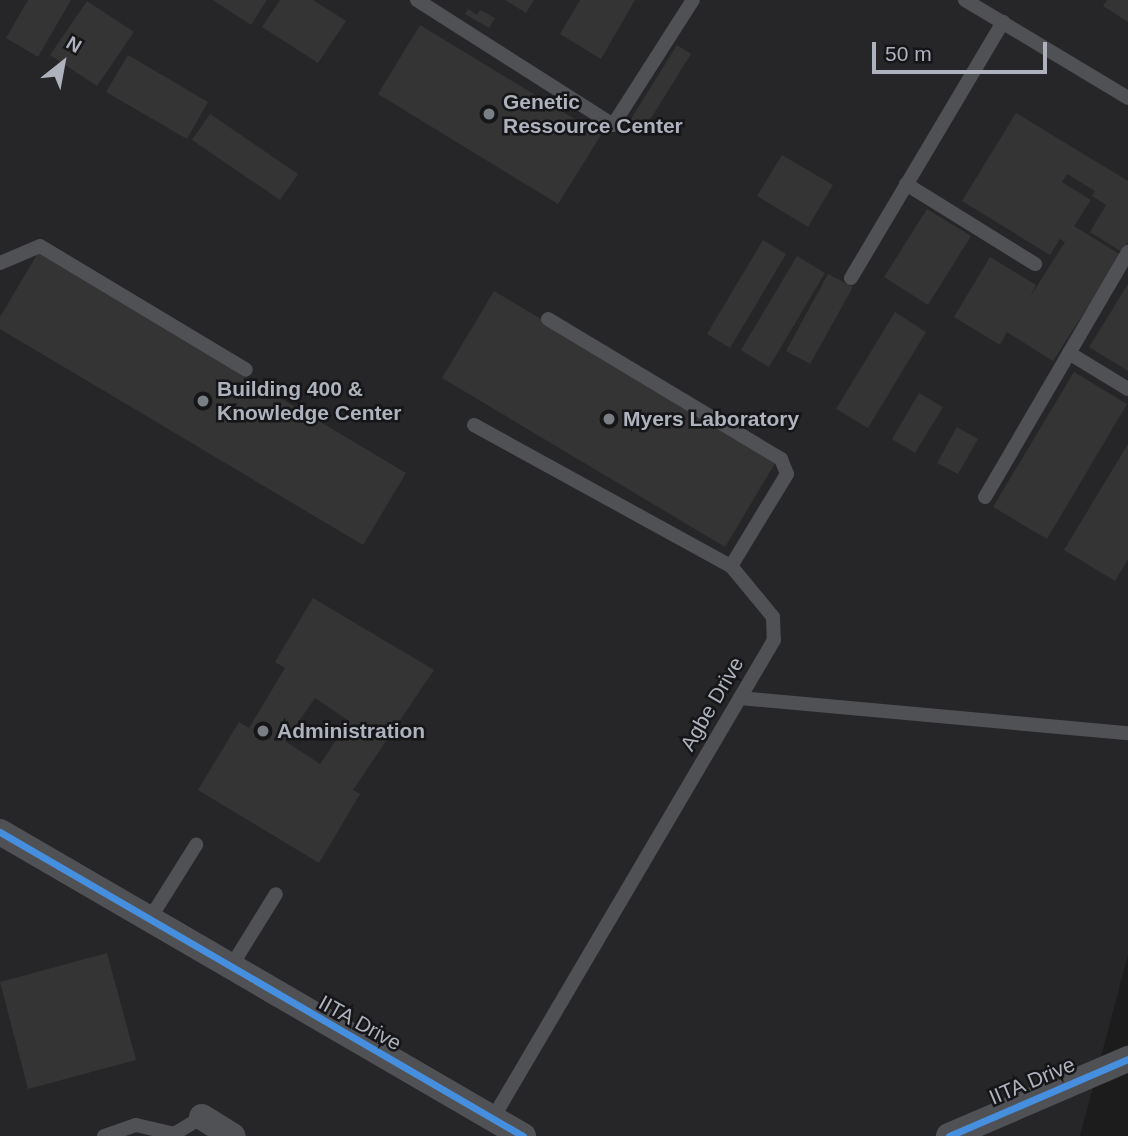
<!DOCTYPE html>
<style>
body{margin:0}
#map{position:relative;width:1128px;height:1136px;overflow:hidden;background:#1c1c1c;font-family:Arial,sans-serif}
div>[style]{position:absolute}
.built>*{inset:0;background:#262628}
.building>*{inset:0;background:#343434}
.service>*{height:14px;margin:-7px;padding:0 7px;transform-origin:7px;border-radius:7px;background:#505155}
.minor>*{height:26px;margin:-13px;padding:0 13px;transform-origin:13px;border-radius:13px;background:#505155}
.cycleway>*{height:7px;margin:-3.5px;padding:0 3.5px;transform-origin:3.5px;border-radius:3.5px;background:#468fdf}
.dots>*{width:19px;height:19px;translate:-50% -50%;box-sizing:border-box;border:4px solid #161618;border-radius:50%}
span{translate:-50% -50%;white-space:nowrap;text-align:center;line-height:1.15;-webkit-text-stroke:5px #161618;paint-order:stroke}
.poi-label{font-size:21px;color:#adb2bd;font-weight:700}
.left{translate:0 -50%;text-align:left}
.street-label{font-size:21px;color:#adb2bd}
.north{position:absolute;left:28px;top:28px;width:70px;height:70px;-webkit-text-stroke:5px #161618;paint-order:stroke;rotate:31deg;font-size:19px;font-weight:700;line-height:28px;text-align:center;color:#adb2bd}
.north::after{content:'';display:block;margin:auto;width:24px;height:32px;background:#adb2bd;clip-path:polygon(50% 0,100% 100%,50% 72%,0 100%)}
.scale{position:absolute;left:872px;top:42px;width:175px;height:32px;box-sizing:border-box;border:4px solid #adb2bd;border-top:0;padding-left:9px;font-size:21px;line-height:24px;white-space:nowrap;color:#adb2bd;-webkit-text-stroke:5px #161618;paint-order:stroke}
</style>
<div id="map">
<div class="built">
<i style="clip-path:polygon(0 0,1128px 0,1128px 955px,1080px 1136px,0 1136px)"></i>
</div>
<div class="building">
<i style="clip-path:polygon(28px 0,71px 0,38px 57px,6px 38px)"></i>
<i style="clip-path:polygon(213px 0,267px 0,251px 25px)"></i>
<i style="clip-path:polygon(280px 0,313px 0,346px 21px,318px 63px,262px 27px)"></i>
<i style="clip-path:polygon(505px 0,534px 0,526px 13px)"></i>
<i style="clip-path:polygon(580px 0,635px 0,601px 59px,560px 34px)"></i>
<i style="clip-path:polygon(1107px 0,1128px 0,1128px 22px,1103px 6px)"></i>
<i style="clip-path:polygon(87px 1px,134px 32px,97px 86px,50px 55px)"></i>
<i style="clip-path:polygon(468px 9px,477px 15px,480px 10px,495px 18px,489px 28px,465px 14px)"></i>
<i style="clip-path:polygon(420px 25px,601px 135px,558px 204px,378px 94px)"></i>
<i style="clip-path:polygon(677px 45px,691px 54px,643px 131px,629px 122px)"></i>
<i style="clip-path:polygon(128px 55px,208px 102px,187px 139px,106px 92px)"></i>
<i style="clip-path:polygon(1016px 113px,1128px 181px,1128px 242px,1122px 252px,1090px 232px,1106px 205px,1092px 196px,1095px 191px,1067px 174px,1062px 182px,1091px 200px,1074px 226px,1121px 255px,1053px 361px,1007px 332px,1000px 345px,954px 317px,990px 257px,1036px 285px,1030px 297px,1065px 242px,1060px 239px,1050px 255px,962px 201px)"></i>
<i style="clip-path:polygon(210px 114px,298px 174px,280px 200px,192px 140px)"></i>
<i style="clip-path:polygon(782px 155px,833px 185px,808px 227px,757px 196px)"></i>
<i style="clip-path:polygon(927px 209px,971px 236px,928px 305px,884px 277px)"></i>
<i style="clip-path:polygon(763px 240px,786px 254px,730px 348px,707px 334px)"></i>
<i style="clip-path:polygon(38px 253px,406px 473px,363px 545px,0 329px,0 317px)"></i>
<i style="clip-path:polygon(797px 256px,825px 273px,769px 367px,741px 350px)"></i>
<i style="clip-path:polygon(828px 274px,853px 287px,810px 364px,786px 351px)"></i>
<i style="clip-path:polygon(1128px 284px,1128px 371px,1089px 347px)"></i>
<i style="clip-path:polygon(494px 291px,777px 460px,725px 547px,442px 378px)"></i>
<i style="clip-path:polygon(895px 312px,926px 332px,868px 428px,836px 409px)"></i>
<i style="clip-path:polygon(1074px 372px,1127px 404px,1047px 539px,993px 507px)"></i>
<i style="clip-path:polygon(919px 393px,943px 407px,915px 453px,892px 439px)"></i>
<i style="clip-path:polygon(957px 427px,978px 439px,958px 474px,937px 463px)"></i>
<i style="clip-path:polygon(1128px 444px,1128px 559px,1115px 581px,1064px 550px)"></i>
<i style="clip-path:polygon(evenodd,313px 598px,434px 670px,353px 790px,360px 794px,319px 863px,198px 790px,239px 722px,249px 728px,285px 668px,275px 662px,313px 598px,315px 698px,349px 721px,320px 764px,285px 741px,315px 698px)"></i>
<i style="clip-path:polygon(107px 953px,136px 1060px,28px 1089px,0 982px)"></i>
</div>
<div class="service">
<i style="left:417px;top:0;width:232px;rotate:32.5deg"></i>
<i style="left:613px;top:125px;width:148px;rotate:-57.4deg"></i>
<i style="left:965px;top:0;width:190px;rotate:31deg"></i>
<i style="left:906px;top:184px;width:152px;rotate:31.8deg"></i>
<i style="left:0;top:263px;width:43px;rotate:-23deg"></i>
<i style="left:40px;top:246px;width:240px;rotate:31deg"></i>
<i style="left:851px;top:278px;width:298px;rotate:-59.3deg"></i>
<i style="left:548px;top:319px;width:272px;rotate:31deg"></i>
<i style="left:781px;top:459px;width:16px;rotate:68deg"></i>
<i style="left:787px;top:474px;width:108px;rotate:121.3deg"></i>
<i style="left:1069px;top:353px;width:69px;rotate:31.4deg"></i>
<i style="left:474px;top:425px;width:293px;rotate:28.8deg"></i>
<i style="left:731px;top:566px;width:66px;rotate:50.5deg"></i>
<i style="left:773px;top:617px;width:23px;rotate:88deg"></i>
<i style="left:774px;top:640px;width:554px;rotate:120.45deg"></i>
<i style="left:985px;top:497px;width:284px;rotate:-59.7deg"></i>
<i style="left:740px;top:698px;width:390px;rotate:5.2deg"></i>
<i style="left:149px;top:920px;width:89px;rotate:-57.9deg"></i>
<i style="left:229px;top:970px;width:89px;rotate:-58.3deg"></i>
<i style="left:104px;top:1136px;width:34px;rotate:-19deg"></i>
<i style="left:136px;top:1125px;width:39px;rotate:13deg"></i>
<i style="left:174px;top:1134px;width:33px;rotate:-31deg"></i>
</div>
<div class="minor">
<i style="left:0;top:832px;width:605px;rotate:30.17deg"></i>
<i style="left:202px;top:1117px;width:36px;rotate:32deg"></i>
<i style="left:949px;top:1136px;width:195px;rotate:-23.3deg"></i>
</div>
<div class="cycleway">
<i style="left:0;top:832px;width:605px;rotate:30.17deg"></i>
<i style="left:949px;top:1136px;width:195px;rotate:-23.3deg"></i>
</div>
<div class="dots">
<i style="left:489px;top:114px;background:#7a7e85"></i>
<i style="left:203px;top:401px;background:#7a7e85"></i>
<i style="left:609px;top:419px;background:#7a7e85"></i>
<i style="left:263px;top:731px;background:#7a7e85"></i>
</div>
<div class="poi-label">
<span class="left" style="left:503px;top:114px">Genetic<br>Ressource Center</span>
<span class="left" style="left:217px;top:401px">Building 400 &amp;<br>Knowledge Center</span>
<span class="left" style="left:623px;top:419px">Myers Laboratory</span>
<span class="left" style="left:277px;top:731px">Administration</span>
</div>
<div class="street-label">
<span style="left:712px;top:704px;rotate:-60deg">Agbe Drive</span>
<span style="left:360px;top:1023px;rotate:29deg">IITA Drive</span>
<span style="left:1032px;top:1081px;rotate:-23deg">IITA Drive</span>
</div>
<div class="north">N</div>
<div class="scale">50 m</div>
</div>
